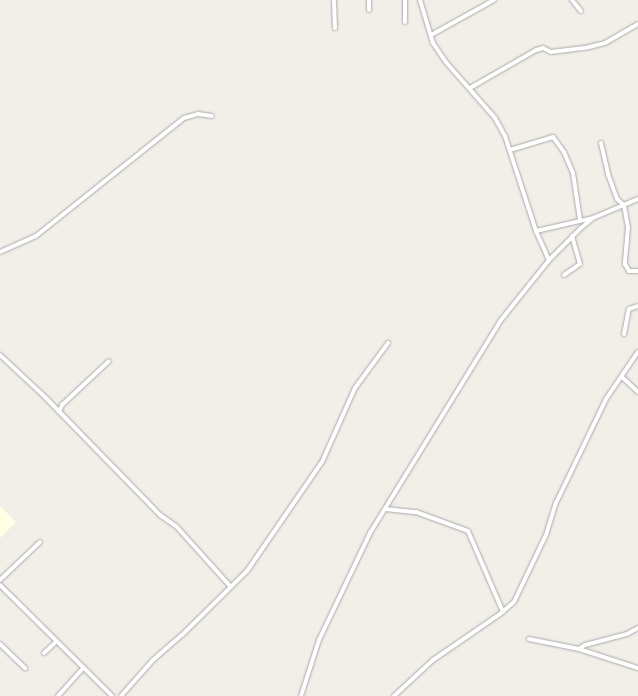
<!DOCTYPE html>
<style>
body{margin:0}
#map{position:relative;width:638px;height:696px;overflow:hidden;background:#f2efe9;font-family:"Source Sans 3",sans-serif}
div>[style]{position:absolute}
.education>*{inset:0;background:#ffffe5}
.roads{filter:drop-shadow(0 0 1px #a9a9a9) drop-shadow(0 0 1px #a9a9a9)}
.street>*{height:4px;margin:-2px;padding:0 2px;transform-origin:2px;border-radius:2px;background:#fff}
span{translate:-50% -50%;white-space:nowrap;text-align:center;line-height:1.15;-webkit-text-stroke:3.5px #fff;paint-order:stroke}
</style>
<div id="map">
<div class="education">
<i style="clip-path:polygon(0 506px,16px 522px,0 538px)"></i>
</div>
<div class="roads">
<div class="street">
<i style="left:334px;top:0;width:28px;rotate:88deg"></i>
<i style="left:369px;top:0;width:10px;rotate:90deg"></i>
<i style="left:420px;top:0;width:45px;rotate:73.2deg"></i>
<i style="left:433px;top:43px;width:22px;rotate:56deg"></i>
<i style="left:445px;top:61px;width:76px;rotate:48.7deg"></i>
<i style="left:495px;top:118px;width:21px;rotate:61deg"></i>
<i style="left:505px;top:136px;width:100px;rotate:71.9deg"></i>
<i style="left:536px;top:231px;width:58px;rotate:-12.8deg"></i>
<i style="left:572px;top:0;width:14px;rotate:51deg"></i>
<i style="left:405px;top:22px;width:22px;rotate:-90deg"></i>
<i style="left:431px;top:35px;width:72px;rotate:-29.1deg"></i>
<i style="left:470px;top:88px;width:76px;rotate:-29.9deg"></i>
<i style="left:536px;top:50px;width:7px;rotate:-16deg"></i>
<i style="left:543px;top:48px;width:9px;rotate:27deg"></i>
<i style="left:551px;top:52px;width:38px;rotate:-7deg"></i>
<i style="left:589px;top:47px;width:16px;rotate:-14deg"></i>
<i style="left:605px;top:43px;width:38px;rotate:-30deg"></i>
<i style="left:601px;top:143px;width:32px;rotate:77deg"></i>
<i style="left:608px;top:174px;width:27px;rotate:70deg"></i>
<i style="left:617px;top:199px;width:9px;rotate:41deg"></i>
<i style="left:624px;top:205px;width:22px;rotate:80deg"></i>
<i style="left:628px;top:227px;width:37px;rotate:95deg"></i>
<i style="left:625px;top:264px;width:8px;rotate:60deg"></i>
<i style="left:629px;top:271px;width:9px"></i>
<i style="left:510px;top:150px;width:45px;rotate:-16.8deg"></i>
<i style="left:553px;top:137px;width:19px;rotate:54deg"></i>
<i style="left:564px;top:152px;width:23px;rotate:67deg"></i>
<i style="left:573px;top:173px;width:48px;rotate:81.5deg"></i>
<i style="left:536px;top:231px;width:32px;rotate:66deg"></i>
<i style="left:0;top:252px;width:39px;rotate:-24deg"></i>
<i style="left:36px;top:236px;width:189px;rotate:-38.6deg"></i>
<i style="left:184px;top:118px;width:15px;rotate:-16deg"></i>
<i style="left:198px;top:114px;width:14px;rotate:8deg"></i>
<i style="left:564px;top:275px;width:19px;rotate:-35deg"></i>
<i style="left:580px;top:264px;width:29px;rotate:-106deg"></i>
<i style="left:624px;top:334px;width:25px;rotate:-79deg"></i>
<i style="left:629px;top:309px;width:9px;rotate:-18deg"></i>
<i style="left:0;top:355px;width:62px;rotate:43deg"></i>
<i style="left:45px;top:397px;width:165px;rotate:45.7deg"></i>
<i style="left:160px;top:515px;width:19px;rotate:35deg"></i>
<i style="left:176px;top:526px;width:82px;rotate:48deg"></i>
<i style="left:622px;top:377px;width:22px;rotate:43deg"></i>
<i style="left:59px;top:412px;width:8px;rotate:-67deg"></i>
<i style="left:62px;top:405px;width:64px;rotate:-43.1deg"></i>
<i style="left:385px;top:509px;width:31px;rotate:6deg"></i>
<i style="left:416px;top:512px;width:55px;rotate:20.1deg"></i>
<i style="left:468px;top:531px;width:88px;rotate:66.6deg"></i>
<i style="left:0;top:580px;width:55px;rotate:-43.5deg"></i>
<i style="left:0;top:585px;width:158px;rotate:44.7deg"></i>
<i style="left:529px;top:639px;width:51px;rotate:11.3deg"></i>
<i style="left:579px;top:649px;width:62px;rotate:17.9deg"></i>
<i style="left:0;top:644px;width:35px;rotate:44deg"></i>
<i style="left:579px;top:649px;width:7px;rotate:-34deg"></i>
<i style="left:585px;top:645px;width:43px;rotate:-14.7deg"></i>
<i style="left:627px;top:634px;width:13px;rotate:-29deg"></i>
<i style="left:44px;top:653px;width:16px;rotate:-43deg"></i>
<i style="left:58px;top:696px;width:38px;rotate:-48deg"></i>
<i style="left:121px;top:696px;width:48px;rotate:-48.4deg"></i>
<i style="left:153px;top:660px;width:38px;rotate:-41deg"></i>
<i style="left:182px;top:635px;width:91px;rotate:-44.6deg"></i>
<i style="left:247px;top:571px;width:132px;rotate:-55.5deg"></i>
<i style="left:322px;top:462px;width:81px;rotate:-66deg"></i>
<i style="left:355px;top:388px;width:56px;rotate:-53.7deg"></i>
<i style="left:301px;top:696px;width:59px;rotate:-72.2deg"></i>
<i style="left:319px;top:640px;width:119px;rotate:-64.5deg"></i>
<i style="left:370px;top:533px;width:250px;rotate:-58.4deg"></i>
<i style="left:501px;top:320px;width:77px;rotate:-51.3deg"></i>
<i style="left:549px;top:260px;width:45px;rotate:-45deg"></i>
<i style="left:581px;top:228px;width:16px;rotate:-40deg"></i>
<i style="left:593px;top:218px;width:49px;rotate:-22.9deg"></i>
<i style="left:394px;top:696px;width:53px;rotate:-42.7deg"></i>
<i style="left:433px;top:660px;width:81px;rotate:-34.5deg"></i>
<i style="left:500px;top:614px;width:18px;rotate:-41deg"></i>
<i style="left:514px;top:602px;width:74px;rotate:-64.5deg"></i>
<i style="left:546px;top:535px;width:34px;rotate:-73deg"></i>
<i style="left:556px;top:503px;width:115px;rotate:-64.3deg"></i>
<i style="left:606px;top:399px;width:57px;rotate:-55.8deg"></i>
</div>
</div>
</div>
